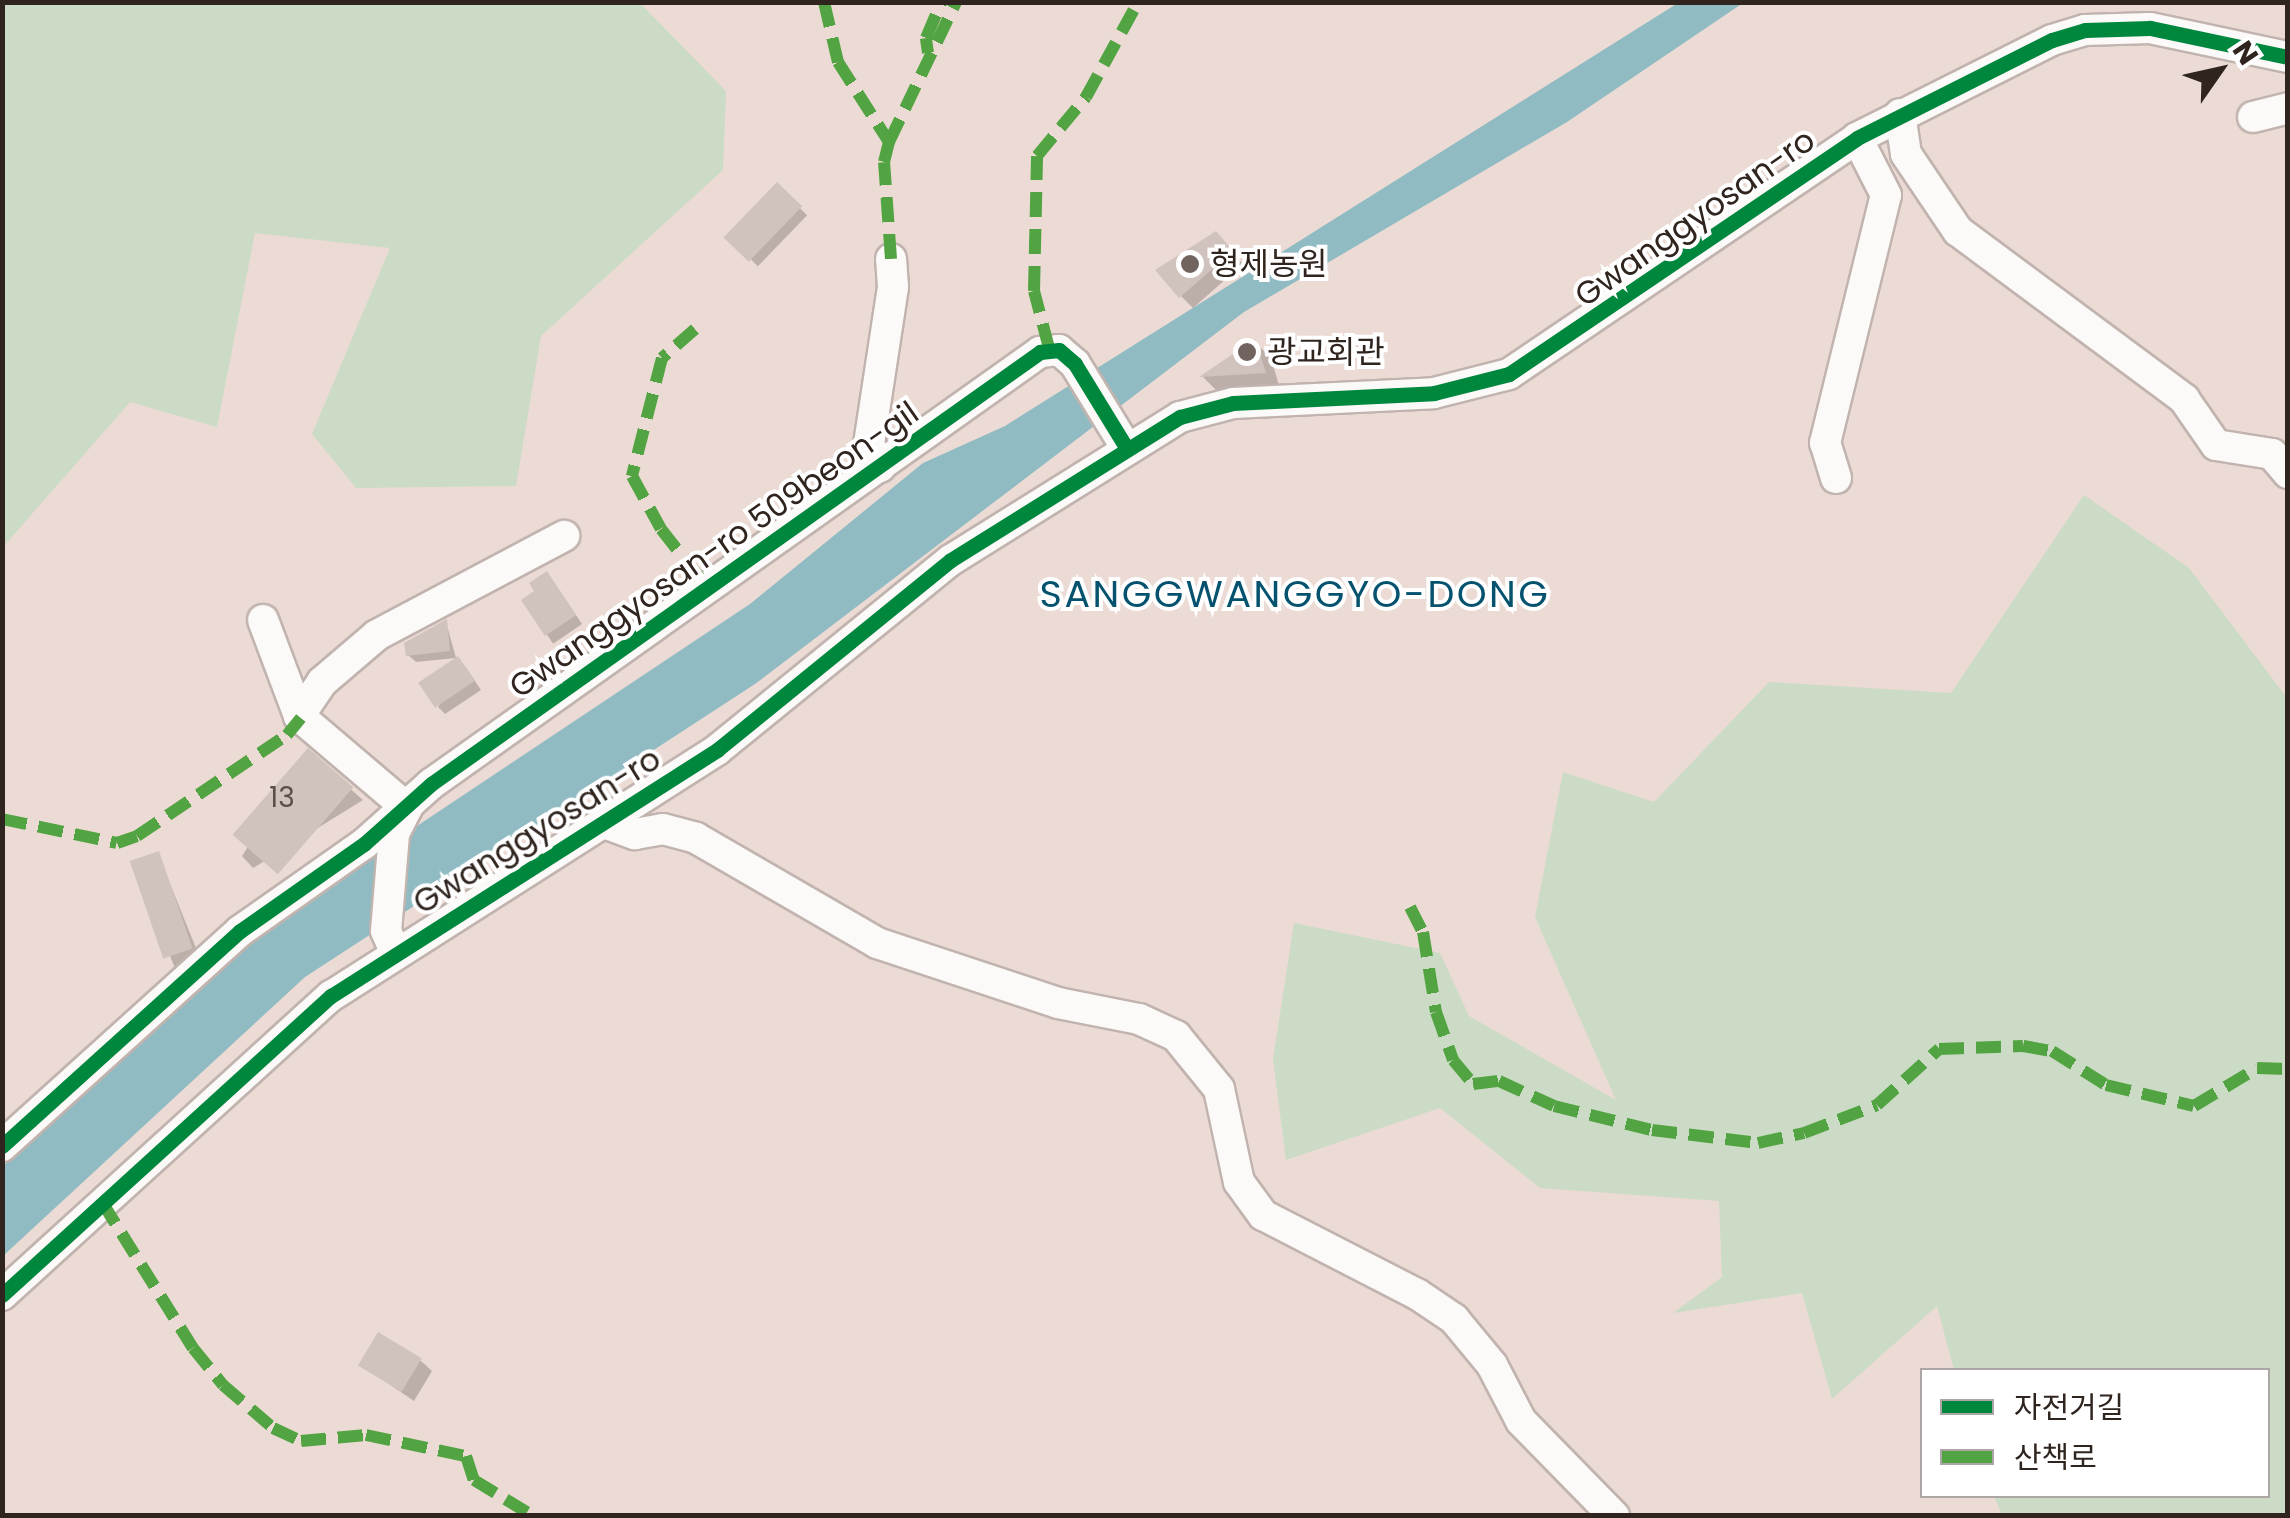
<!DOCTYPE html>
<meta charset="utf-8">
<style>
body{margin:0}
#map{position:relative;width:2290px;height:1518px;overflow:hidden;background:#ecdbd4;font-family:Poppins,"Noto Sans KR",sans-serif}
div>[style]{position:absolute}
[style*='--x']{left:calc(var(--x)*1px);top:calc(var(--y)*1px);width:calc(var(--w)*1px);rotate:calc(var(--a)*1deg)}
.green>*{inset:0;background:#cbdbc5}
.water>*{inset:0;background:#90bbc3}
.shadow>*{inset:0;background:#0003;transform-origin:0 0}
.building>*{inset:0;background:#d0c2bd;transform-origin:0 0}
.roads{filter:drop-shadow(2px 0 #c1b3ae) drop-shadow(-2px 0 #c1b3ae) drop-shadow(0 2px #c1b3ae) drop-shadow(0 -2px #c1b3ae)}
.minor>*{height:30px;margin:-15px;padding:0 15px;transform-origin:15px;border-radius:15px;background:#fcfaf9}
.quiet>*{height:12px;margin-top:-6px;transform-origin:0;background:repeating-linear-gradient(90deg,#52a341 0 25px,transparent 0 37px)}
.cycleway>*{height:15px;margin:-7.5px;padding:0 7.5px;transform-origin:7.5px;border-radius:7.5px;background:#00873e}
.dots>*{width:28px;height:28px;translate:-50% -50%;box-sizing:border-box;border:5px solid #fff;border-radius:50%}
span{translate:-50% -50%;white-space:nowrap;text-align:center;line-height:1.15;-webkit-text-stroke:8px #fff;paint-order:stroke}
.number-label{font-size:28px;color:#5b4f49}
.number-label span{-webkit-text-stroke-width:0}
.street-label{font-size:32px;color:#2f241e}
.poi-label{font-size:32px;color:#2f241e}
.left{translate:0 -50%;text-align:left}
.quarter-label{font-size:38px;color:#04526e;letter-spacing:2.5px}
.frame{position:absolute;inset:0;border:5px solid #2f241e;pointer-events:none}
.legend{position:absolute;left:1920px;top:1368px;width:350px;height:130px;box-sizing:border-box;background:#fff;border:2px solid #aca7a5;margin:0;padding:12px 18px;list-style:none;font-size:30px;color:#2f241e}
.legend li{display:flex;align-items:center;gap:20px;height:50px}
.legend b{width:50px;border:2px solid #aca7a5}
.north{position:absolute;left:2170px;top:20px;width:100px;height:100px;-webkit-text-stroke:8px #fff;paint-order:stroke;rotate:56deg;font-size:28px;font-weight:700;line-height:40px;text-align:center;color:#2f241e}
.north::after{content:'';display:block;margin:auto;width:35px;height:45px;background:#2f241e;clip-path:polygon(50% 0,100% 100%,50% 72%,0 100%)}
</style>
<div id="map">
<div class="green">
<i style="clip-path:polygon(3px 2px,640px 3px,726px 91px,723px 170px,541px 336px,516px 486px,356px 488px,312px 434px,390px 248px,255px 233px,217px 427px,130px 402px,3px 547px)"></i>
<i style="clip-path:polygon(2084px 495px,2189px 568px,2287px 698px,2287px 1515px,2002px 1515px,1994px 1496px,2268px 1496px,2268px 1370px,1954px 1370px,1937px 1306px,1832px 1399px,1802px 1293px,1673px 1313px,1722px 1277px,1719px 1201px,1540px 1188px,1440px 1108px,1286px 1160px,1273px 1059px,1294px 923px,1440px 953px,1469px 1016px,1616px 1100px,1535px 917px,1563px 772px,1654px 802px,1769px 682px,1951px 693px)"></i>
</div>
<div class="water">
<i style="clip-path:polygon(1678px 3px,1743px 3px,1567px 122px,1244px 312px,755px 684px,305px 977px,3px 1256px,3px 1166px,261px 930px,750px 604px,923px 463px,1005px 426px)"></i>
</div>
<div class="shadow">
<i style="left:777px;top:186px;width:42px;height:71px;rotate:44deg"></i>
<i style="clip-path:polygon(1227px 246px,1243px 264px,1193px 308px,1181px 296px)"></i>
<i style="clip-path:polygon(1255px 342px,1271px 358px,1280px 389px,1218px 392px,1203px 377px)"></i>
<i style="left:553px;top:581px;width:52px;height:35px;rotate:56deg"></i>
<i style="clip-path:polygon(446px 622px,456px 658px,416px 662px,408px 655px)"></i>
<i style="clip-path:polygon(465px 666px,481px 690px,445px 714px,438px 707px)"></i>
<i style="clip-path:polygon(308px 752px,363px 800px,253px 868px,242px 856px)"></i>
<i style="left:158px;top:854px;width:111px;height:27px;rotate:68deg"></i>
<i style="clip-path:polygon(420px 1360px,432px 1371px,414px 1401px,361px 1365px)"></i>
</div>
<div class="building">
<i style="left:777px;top:182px;width:35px;height:77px;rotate:44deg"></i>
<i style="clip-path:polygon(1216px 231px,1233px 251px,1179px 298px,1155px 270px)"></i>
<i style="clip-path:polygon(1255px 339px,1266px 373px,1199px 377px)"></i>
<i style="clip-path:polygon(547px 571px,576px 615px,545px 636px,521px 600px,534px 591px,529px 583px)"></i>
<i style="clip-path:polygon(447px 619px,450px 651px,406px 656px,404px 643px)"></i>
<i style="left:458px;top:656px;width:30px;height:48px;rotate:56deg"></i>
<i style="left:308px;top:748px;width:60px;height:115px;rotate:41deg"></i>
<i style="left:159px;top:851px;width:103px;height:31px;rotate:71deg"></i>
<i style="left:378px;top:1332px;width:51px;height:39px;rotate:31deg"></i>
</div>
<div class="roads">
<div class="minor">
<i style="--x:1900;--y:114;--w:40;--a:81.5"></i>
<i style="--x:1906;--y:154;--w:93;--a:56"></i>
<i style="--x:1958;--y:231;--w:282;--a:36.6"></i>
<i style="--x:2184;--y:399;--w:56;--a:55.2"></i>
<i style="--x:2216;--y:445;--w:57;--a:9.1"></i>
<i style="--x:2272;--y:454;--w:25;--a:50"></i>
<i style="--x:2253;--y:117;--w:36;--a:-14"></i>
<i style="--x:880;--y:467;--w:25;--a:-116"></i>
<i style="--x:869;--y:444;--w:159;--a:-81.3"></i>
<i style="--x:893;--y:287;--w:28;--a:-94"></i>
<i style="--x:1836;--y:478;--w:37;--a:-107"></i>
<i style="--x:1825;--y:443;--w:255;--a:-76.2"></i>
<i style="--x:1886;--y:195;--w:64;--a:-117"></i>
<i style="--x:263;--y:620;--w:103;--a:69.4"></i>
<i style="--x:299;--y:716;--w:142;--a:40.4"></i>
<i style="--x:407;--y:808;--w:29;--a:117"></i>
<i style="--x:394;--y:834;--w:97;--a:94.7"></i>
<i style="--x:386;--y:931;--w:24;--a:66"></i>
<i style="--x:299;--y:716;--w:41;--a:-55.9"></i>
<i style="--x:322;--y:682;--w:72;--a:-40.5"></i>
<i style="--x:377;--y:635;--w:212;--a:-27.9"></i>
<i style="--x:604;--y:823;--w:33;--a:20"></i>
<i style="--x:635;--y:834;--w:28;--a:-10"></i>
<i style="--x:663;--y:829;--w:34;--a:15"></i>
<i style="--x:696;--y:838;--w:209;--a:30.1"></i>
<i style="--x:877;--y:943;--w:191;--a:18.3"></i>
<i style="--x:1058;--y:1003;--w:83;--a:11.2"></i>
<i style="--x:1139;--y:1019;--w:41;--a:24.7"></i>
<i style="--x:1176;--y:1036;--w:68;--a:50.9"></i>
<i style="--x:1219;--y:1089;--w:95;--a:77.9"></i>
<i style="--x:1239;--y:1182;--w:41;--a:54"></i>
<i style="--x:1263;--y:1215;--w:173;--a:27.2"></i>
<i style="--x:1417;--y:1294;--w:45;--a:34"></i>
<i style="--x:1454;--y:1319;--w:60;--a:50.4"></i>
<i style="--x:1492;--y:1365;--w:63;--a:62.6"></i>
<i style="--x:1521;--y:1421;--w:133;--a:45.6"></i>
<i style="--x:2;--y:1146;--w:321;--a:-42.1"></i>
<i style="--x:240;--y:931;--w:151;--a:-35.1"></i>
<i style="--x:364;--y:844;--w:90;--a:-41.8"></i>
<i style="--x:431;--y:784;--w:747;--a:-35.35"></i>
<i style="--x:1040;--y:352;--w:19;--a:-6"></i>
<i style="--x:1059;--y:350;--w:21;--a:41"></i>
<i style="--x:1075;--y:364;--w:100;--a:58.5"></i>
<i style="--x:2;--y:1295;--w:445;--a:-42.3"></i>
<i style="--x:331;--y:996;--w:458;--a:-32.5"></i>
<i style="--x:717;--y:750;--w:301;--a:-39.1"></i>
<i style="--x:951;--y:560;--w:270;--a:-32"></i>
<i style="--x:1180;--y:417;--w:55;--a:-14.8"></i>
<i style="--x:1233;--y:403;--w:201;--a:-2.8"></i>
<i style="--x:1434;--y:393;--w:77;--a:-14.2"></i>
<i style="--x:1509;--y:374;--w:420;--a:-34.1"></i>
<i style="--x:1857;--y:138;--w:218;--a:-26.7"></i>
<i style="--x:2052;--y:40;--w:34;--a:-17"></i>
<i style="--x:2085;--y:30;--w:65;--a:-1.8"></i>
<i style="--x:2150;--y:28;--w:141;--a:11.9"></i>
</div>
</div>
<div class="quiet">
<i style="--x:824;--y:2;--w:62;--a:76.9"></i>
<i style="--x:838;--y:62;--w:95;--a:57.5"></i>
<i style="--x:928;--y:53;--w:15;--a:-98"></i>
<i style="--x:926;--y:38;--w:39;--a:-67"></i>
<i style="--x:891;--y:259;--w:97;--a:-94.1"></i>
<i style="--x:884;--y:162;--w:21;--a:-76"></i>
<i style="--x:889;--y:142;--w:155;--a:-64.4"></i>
<i style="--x:695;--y:329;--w:44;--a:138.7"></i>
<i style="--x:662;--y:358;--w:122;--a:104.3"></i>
<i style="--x:632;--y:476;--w:60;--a:61.3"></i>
<i style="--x:661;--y:529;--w:76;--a:51.9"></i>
<i style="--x:1049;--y:348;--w:59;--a:-104.7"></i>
<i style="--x:1034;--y:291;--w:135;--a:-88.7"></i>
<i style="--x:1037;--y:156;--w:77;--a:-50.3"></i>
<i style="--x:1086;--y:97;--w:108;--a:-61.3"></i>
<i style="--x:2;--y:819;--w:117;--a:11.8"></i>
<i style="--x:117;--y:843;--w:21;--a:-19"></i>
<i style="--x:137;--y:836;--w:181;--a:-34"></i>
<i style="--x:287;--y:735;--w:22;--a:-51"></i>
<i style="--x:1410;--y:907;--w:28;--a:63"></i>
<i style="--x:1423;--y:932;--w:81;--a:80.8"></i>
<i style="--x:1436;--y:1012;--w:51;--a:70.5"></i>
<i style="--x:1453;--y:1060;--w:31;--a:50"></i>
<i style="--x:1473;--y:1084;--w:26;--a:-7"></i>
<i style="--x:1499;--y:1081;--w:60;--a:24.4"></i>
<i style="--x:1554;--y:1106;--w:101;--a:13.8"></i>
<i style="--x:1652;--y:1130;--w:107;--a:7"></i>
<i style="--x:1758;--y:1143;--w:47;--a:-12.3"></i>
<i style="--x:1804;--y:1133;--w:78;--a:-21"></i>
<i style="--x:1877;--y:1105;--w:84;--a:-42.1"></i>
<i style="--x:1939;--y:1049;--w:84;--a:-2"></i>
<i style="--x:2023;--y:1046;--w:29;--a:10"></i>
<i style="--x:2052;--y:1051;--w:64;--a:32.2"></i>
<i style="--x:2106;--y:1085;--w:90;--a:13.4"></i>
<i style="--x:2194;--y:1106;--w:74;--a:-31.1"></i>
<i style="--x:2257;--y:1068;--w:31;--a:2"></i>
<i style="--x:102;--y:1202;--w:172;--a:58.1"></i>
<i style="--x:193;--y:1348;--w:48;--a:51"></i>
<i style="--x:223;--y:1385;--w:66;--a:40.7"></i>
<i style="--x:273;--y:1428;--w:31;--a:25"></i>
<i style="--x:301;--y:1441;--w:65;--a:-5.3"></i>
<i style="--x:366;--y:1435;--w:102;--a:11.9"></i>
<i style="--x:466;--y:1456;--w:25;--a:72"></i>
<i style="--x:474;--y:1480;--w:69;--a:31.4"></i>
</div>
<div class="cycleway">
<i style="--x:2;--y:1146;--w:321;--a:-42.1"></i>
<i style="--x:240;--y:931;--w:151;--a:-35.1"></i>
<i style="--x:364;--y:844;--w:90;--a:-41.8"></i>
<i style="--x:431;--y:784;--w:747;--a:-35.35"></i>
<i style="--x:1040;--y:352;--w:19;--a:-6"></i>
<i style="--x:1059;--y:350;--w:21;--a:41"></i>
<i style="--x:1075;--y:364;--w:100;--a:58.5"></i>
<i style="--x:2;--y:1295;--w:445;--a:-42.3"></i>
<i style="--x:331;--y:996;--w:458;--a:-32.5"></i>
<i style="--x:717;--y:750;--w:301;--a:-39.1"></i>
<i style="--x:951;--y:560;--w:270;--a:-32"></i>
<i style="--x:1180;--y:417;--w:55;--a:-14.8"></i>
<i style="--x:1233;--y:403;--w:201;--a:-2.8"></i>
<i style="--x:1434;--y:393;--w:77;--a:-14.2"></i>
<i style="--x:1509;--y:374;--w:420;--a:-34.1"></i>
<i style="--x:1857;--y:138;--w:218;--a:-26.7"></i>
<i style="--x:2052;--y:40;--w:34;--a:-17"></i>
<i style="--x:2085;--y:30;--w:65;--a:-1.8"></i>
<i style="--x:2150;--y:28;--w:141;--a:11.9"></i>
</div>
<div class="dots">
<i style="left:1190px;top:264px;background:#71645e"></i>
<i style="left:1247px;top:352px;background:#71645e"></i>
</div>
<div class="number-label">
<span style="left:282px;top:798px">13</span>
</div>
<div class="street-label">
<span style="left:1695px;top:218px;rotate:-35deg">Gwanggyosan-ro</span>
<span style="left:714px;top:550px;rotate:-35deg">Gwanggyosan-ro 509beon-gil</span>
<span style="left:537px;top:831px;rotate:-32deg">Gwanggyosan-ro</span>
</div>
<div class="poi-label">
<span class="left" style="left:1210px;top:264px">형제농원</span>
<span class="left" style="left:1267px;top:352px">광교회관</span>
</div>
<div class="quarter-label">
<span style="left:1295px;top:594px">SANGGWANGGYO-DONG</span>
</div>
<div class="frame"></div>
<ul class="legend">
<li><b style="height:12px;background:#00873e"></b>자전거길</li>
<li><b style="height:12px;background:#52a341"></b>산책로</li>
</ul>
<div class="north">N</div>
</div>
